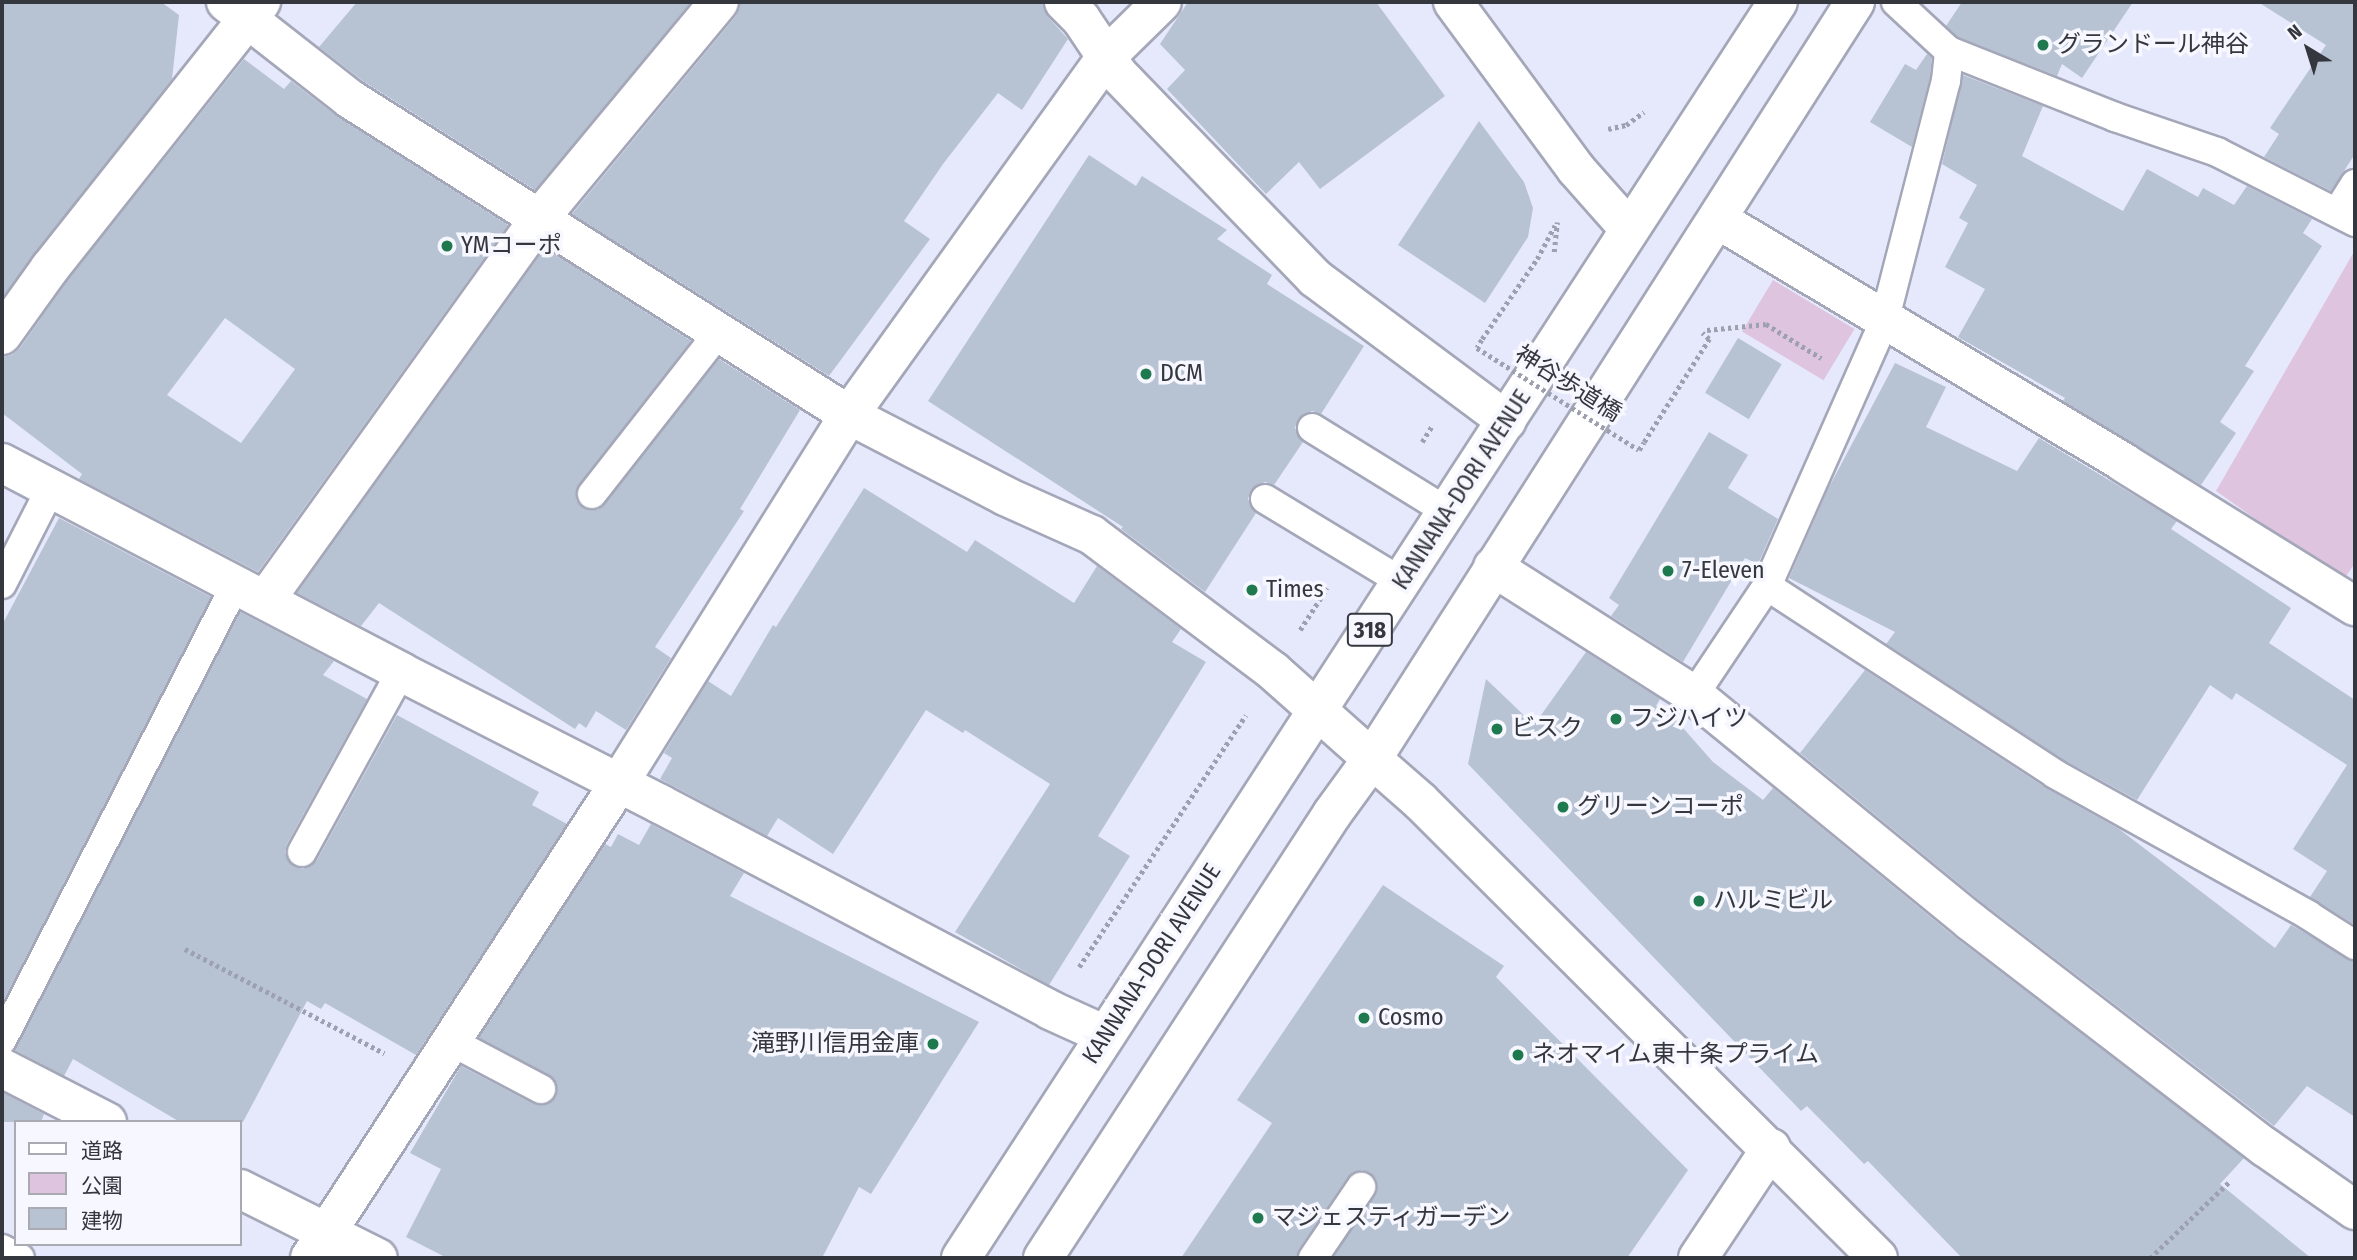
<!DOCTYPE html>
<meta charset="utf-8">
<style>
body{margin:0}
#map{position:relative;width:2357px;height:1260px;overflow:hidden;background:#e6e9fc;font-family:"Fira Sans Condensed","Noto Sans JP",sans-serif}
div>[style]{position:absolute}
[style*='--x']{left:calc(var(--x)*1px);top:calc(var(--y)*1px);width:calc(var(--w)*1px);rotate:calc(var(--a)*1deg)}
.green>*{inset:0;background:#dec4de;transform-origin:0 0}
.building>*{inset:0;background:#b7c3d3;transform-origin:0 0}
.path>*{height:4.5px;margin-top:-2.25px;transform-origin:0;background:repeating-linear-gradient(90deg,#9da0ae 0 3.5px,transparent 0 7px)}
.roads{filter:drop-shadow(2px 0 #a4a7b8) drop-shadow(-2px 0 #a4a7b8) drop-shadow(0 2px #a4a7b8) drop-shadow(0 -2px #a4a7b8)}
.lane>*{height:28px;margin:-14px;padding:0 14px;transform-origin:14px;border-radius:14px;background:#fff}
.street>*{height:38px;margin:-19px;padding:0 19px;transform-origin:19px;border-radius:19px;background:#fff}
.secondary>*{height:38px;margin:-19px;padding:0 19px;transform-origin:19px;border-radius:19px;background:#fff}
.primary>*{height:38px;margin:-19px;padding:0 19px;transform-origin:19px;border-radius:19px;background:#fff}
.path-bridge>*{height:4.5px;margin-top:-2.25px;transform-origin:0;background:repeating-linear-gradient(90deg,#9da0ae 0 3.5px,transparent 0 7px)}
.dots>*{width:19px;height:19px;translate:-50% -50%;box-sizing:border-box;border:4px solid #f6f7ff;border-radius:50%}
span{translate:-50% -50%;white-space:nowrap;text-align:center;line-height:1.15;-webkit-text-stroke:7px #f6f7ff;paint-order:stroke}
.shield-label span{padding:2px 5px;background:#f6f7ff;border:2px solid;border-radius:5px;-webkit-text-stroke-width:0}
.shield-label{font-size:23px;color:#35373e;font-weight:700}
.poi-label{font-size:24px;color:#35373e}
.left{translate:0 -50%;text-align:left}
.right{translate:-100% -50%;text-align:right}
.street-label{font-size:24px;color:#35373e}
.frame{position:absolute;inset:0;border:4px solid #35373e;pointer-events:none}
.legend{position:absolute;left:14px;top:1120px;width:228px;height:126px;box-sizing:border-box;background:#f6f7ff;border:2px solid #a9aab2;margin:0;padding:9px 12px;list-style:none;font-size:21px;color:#35373e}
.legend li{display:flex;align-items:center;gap:14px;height:35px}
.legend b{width:35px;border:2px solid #a9aab2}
.north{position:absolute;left:2273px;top:14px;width:70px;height:70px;-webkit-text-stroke:5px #f6f7ff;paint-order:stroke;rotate:322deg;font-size:19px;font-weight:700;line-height:28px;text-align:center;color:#35373e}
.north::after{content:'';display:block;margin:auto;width:24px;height:32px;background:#35373e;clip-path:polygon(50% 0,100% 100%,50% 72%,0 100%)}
</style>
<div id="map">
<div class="green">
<i style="clip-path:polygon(2355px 250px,2355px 563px,2343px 581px,2216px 491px)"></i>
<i style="left:1773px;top:280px;width:95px;height:60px;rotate:31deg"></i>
</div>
<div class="building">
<i style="clip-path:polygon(2px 2px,161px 2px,179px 15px,172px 79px,2px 298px)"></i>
<i style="clip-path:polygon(357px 2px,691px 2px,535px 190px,363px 81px,319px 47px)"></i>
<i style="clip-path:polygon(740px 2px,1043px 2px,1048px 17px,1068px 39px,1022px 110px,998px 93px,943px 164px,904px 221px,930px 239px,829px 376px,572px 214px,736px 16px)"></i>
<i style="clip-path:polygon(1188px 2px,1376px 2px,1445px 96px,1320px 189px,1299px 162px,1266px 194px,1167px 89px,1185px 70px,1160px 44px)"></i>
<i style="clip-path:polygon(1962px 2px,2133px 2px,2082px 78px,2062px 64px,2057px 76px,1958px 37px,1946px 26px)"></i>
<i style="clip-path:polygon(2258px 2px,2355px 2px,2355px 154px,2331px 191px,2264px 157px,2279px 134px,2270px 128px,2326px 45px)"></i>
<i style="clip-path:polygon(1927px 54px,1932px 58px,1930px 78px,1912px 147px,1870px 122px,1905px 64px,1916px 70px)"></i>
<i style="clip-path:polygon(evenodd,244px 59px,284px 89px,291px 81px,338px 117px,508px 225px,258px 572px,79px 479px,82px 474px,2px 413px,2px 357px,12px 355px,20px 348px,67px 281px,244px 59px,225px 318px,295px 369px,241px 443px,167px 395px,225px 318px)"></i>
<i style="clip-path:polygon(1963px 75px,2043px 106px,2022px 156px,2123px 211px,2147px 169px,2198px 197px,2203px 188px,2234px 205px,2247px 186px,2312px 219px,2303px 233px,2322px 246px,2245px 366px,2254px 371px,2220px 422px,2236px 433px,2201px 485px,2063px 401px,2065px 398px,1958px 337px,1985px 289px,1945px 267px,1968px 223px,1959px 218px,1977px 185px,1942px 164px)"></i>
<i style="clip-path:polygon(1479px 121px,1524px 182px,1533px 208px,1528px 237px,1485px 303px,1398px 245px)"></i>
<i style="clip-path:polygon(1089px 155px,1136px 186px,1142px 176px,1227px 230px,1217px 239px,1272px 275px,1267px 284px,1364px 346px,1321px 414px,1312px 411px,1298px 419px,1295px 428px,1303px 442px,1274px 485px,1265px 482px,1251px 490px,1248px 499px,1256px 513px,1205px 592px,1121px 529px,1123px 527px,928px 401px)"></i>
<i style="clip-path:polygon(545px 248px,691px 341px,579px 484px,576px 500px,582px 507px,598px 510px,605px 504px,719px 359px,800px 410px,740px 509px,744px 511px,655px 647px,671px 658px,626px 730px,596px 711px,586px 728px,579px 723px,575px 729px,379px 603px,361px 626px,297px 593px)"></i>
<i style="left:1738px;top:338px;width:51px;height:64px;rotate:31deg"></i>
<i style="clip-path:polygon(1895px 363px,1946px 387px,1926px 427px,2017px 471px,2039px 438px,2177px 521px,2171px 529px,2291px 608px,2269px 643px,2355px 700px,2355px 925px,2310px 897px,2327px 871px,2293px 849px,2347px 765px,2236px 693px,2232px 700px,2210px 685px,2137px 800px,2064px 760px,1886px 644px,1895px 632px,1789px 578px,1828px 489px)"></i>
<i style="clip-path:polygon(1709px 432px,1748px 455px,1728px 488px,1778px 519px,1758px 564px,1745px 558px,1683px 662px,1611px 616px,1619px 605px,1609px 598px)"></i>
<i style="clip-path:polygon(864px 488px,967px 552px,975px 540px,1074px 603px,1097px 566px,1181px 629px,1172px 642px,1206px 662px,1098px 836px,1130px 856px,1049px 985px,955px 932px,1050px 784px,965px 730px,963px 733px,926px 710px,833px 854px,778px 818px,767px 836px,660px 779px,672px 758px,664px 753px,708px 681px,731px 696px,773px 625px,776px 627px)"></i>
<i style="clip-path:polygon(59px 518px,211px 597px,2px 1004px,2px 625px)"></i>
<i style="clip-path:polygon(240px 612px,334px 661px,323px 675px,367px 699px,287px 844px,285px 853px,293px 866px,303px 869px,317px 860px,397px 715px,539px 792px,532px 805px,567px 824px,416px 1055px,325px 1003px,321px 1009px,307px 1001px,243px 1122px,180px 1122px,73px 1059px,64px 1076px,15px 1050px)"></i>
<i style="clip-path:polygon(1586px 652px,1660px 699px,1656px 706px,1676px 720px,1713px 762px,1763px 800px,1773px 788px,1956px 938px,2244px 1158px,2220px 1184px,2311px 1258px,1962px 1258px,1868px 1161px,1864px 1164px,1807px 1106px,1801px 1111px,1468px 764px,1486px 679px,1534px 725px)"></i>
<i style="clip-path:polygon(1865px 670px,2046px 788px,2119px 829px,2275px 948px,2291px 925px,2355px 961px,2355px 1117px,2307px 1086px,2274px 1126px,1984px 904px,1800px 753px)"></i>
<i style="clip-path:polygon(651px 824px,744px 873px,730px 896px,979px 1022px,871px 1194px,859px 1187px,822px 1258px,447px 1258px,406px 1237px,441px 1169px,410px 1153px,461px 1066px,534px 1104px,549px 1103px,555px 1097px,557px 1088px,549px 1075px,479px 1038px,605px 844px,611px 847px,618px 834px,639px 845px)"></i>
<i style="clip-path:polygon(1383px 885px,1504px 966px,1496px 977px,1688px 1170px,1627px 1258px,1333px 1258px,1377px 1189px,1376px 1179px,1362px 1170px,1347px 1178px,1299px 1249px,1297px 1258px,1181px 1258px,1272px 1123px,1237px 1100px)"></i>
<i style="clip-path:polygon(2px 1092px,44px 1114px,41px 1122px,2px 1122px)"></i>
</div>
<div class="path">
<i style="--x:1608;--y:129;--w:18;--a:-13"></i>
<i style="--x:1626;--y:125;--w:22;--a:-36"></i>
<i style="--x:1554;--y:252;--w:30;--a:-84"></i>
<i style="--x:1707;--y:330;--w:59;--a:-5.8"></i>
<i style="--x:1766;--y:324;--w:65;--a:31.7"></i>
<i style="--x:1482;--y:339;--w:97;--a:-55.5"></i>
<i style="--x:1537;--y:259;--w:38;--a:-62"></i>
<i style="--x:1422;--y:442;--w:19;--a:-58"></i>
<i style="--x:1644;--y:442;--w:122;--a:-57.7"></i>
<i style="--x:1709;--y:339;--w:9;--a:-139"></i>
<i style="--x:1300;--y:630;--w:50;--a:-57.3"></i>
<i style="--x:185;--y:949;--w:225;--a:27.6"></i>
<i style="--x:1079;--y:967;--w:302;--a:-56.5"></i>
<i style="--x:2150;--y:1258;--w:111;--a:-43.9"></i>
</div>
<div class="roads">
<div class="lane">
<i style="--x:1896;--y:2;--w:72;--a:42.8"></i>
<i style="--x:1949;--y:51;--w:179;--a:21.7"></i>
<i style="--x:2115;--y:117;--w:108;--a:18.9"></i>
<i style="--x:2217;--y:152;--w:155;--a:26.9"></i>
<i style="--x:2338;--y:211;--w:32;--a:-58"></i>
<i style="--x:1312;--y:428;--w:160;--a:31.7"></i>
<i style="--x:592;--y:494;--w:206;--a:-51.9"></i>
<i style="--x:1265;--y:499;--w:160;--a:31.2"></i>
<i style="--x:2;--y:584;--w:108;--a:-63"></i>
<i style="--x:1767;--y:586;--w:344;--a:33.1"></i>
<i style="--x:2055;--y:774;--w:290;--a:29.1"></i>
<i style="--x:2308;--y:915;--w:56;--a:32.6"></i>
<i style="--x:1694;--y:695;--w:131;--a:-56.2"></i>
<i style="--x:1767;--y:586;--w:289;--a:-66.1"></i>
<i style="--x:1884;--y:322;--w:249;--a:-75.6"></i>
<i style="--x:1946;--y:81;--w:30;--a:-84"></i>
<i style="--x:302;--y:852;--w:205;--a:-61.2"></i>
<i style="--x:2;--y:1040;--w:513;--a:-62.84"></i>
<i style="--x:450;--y:1041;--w:103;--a:27.8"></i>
<i style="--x:2;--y:1249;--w:20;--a:27"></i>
<i style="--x:1313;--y:1258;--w:86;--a:-55.9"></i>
</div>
<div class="street">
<i style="--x:226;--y:2;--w:157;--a:38"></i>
<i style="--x:350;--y:99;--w:591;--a:32.34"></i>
<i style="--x:849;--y:415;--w:176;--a:27.4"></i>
<i style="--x:1005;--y:496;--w:95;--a:24.1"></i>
<i style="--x:1092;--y:535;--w:226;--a:36.9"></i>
<i style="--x:1273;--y:671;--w:132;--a:41.6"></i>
<i style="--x:1064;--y:2;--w:24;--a:45"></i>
<i style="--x:1081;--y:19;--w:66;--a:56.1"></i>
<i style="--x:1118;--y:74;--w:284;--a:46"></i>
<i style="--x:1315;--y:278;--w:239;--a:36.7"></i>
<i style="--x:1717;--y:219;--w:475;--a:30.9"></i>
<i style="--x:2124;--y:463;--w:272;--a:31.8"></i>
<i style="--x:2;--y:335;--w:82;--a:-54.4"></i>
<i style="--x:50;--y:268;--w:340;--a:-51.6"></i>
<i style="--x:2;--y:463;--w:450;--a:27.6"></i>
<i style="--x:401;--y:672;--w:291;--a:27"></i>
<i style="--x:660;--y:804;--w:441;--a:27.8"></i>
<i style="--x:1050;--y:1010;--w:60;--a:24.4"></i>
<i style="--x:1493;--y:567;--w:238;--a:32.5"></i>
<i style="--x:1694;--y:695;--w:357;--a:39.3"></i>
<i style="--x:1970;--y:921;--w:372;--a:37.5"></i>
<i style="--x:2265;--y:1147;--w:110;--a:35"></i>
<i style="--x:266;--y:599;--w:467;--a:-54.3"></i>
<i style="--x:538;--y:220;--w:283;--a:-50.3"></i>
<i style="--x:2;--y:1068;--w:118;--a:27.2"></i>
<i style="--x:240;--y:1189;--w:154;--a:26.6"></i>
<i style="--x:310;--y:1258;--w:567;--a:-56.95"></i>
<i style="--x:619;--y:783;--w:434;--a:-58"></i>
<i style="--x:849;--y:415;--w:441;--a:-54.3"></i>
<i style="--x:1106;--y:57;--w:78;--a:-44.5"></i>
<i style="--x:1698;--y:1258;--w:132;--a:-56.4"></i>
</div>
<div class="secondary">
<i style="--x:1453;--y:2;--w:207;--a:53.6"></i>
<i style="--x:1576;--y:169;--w:80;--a:48.5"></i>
<i style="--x:1372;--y:759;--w:64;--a:41.2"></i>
<i style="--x:1420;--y:801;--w:647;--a:44.94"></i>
</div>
<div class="primary">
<i style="--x:961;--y:1258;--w:1498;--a:-56.96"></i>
<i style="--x:1043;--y:1258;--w:530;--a:-56.94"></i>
<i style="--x:1332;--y:814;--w:68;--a:-54"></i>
<i style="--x:1372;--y:759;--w:898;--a:-57.46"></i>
</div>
</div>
<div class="path-bridge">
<i style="--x:1482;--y:340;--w:9;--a:122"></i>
<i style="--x:1477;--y:348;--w:191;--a:32.2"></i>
<i style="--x:1639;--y:450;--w:9;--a:-58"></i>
</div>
<div class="dots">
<i style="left:2043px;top:45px;background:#1f794e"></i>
<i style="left:447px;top:246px;background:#1f794e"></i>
<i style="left:1146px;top:374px;background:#1f794e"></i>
<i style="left:1668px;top:571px;background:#1f794e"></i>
<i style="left:1252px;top:590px;background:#1f794e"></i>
<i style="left:1616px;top:719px;background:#1f794e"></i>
<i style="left:1497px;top:729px;background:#1f794e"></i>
<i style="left:1563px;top:807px;background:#1f794e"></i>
<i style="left:1699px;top:901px;background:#1f794e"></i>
<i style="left:1364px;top:1018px;background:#1f794e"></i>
<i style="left:933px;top:1044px;background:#1f794e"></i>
<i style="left:1518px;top:1055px;background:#1f794e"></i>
<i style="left:1258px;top:1218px;background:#1f794e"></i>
</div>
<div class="shield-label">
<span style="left:1370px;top:630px">318</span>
</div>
<div class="poi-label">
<span class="left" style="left:2057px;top:45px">グランドール神谷</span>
<span class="left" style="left:461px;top:246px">YMコーポ</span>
<span class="left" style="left:1160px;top:374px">DCM</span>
<span class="left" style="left:1682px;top:571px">7-Eleven</span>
<span class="left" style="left:1266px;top:590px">Times</span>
<span class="left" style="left:1630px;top:719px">フジハイツ</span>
<span class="left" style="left:1511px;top:729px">ビスク</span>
<span class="left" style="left:1577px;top:807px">グリーンコーポ</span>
<span class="left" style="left:1713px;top:901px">ハルミビル</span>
<span class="left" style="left:1378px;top:1018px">Cosmo</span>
<span class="right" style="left:919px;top:1044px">滝野川信用金庫</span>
<span class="left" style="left:1532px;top:1055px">ネオマイム東十条プライム</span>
<span class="left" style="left:1272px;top:1218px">マジェスティガーデン</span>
</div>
<div class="street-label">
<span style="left:1568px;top:384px;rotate:32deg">神谷歩道橋</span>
<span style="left:1462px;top:490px;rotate:-57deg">KANNANA-DORI AVENUE</span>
<span style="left:1152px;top:964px;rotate:-57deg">KANNANA-DORI AVENUE</span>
</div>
<div class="frame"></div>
<ul class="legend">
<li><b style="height:9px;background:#fff"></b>道路</li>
<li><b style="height:19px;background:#dec4de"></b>公園</li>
<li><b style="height:19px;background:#b7c3d3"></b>建物</li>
</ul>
<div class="north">N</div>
</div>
